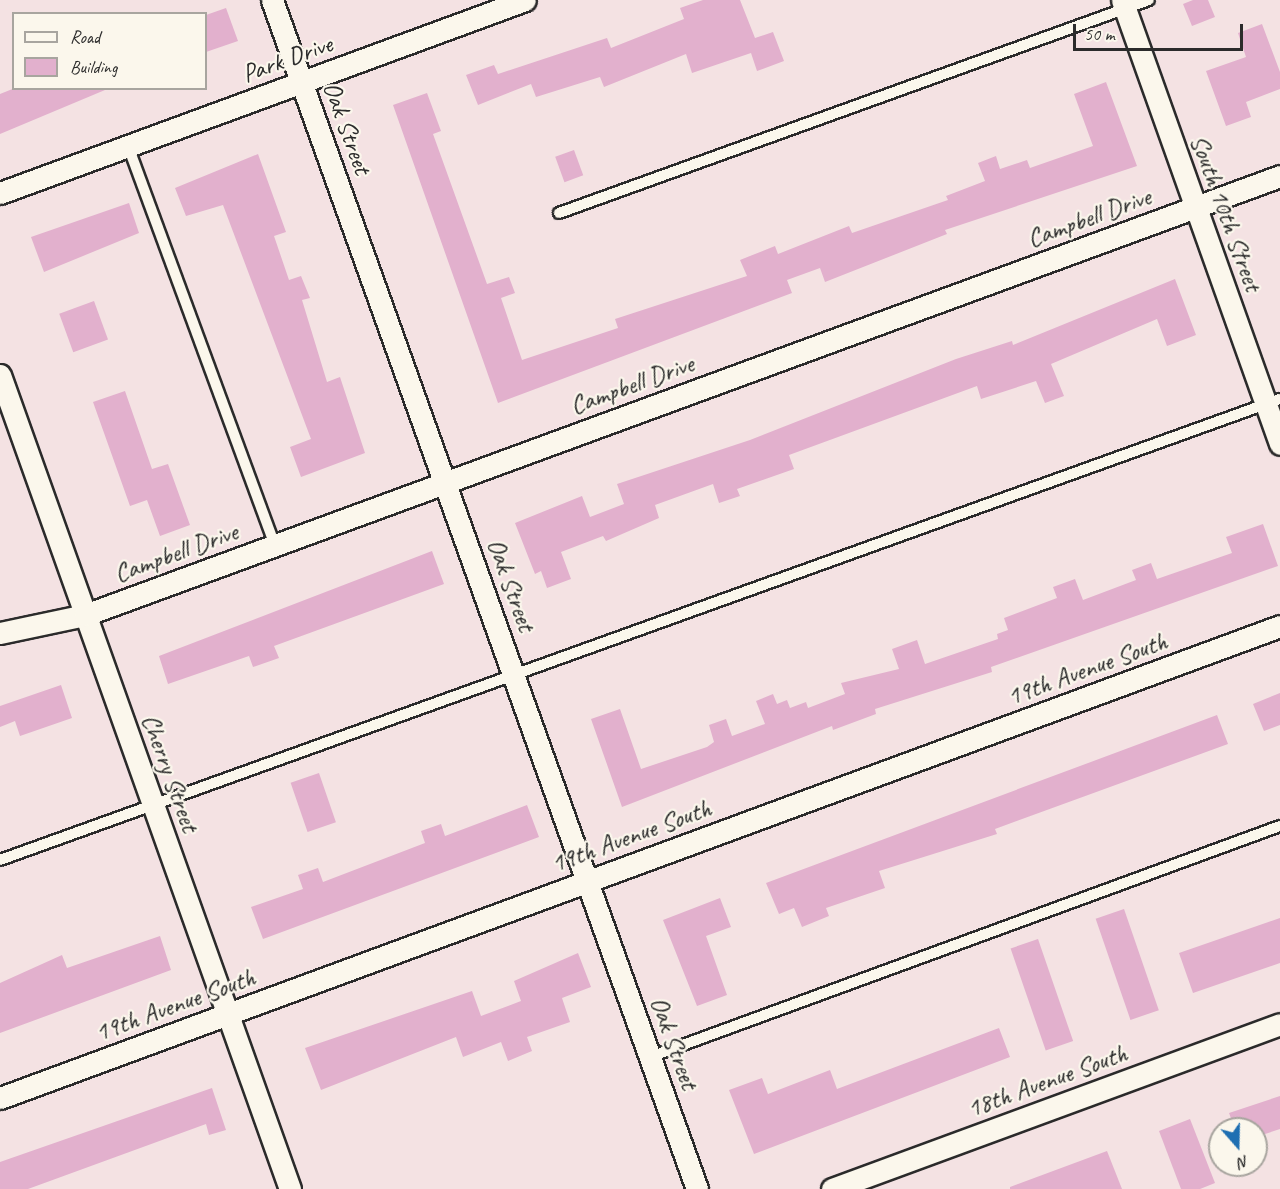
<!DOCTYPE html>
<style>
body{margin:0}
#map{position:relative;width:1280px;height:1189px;overflow:hidden;background:#f4e2e3;font-family:Caveat,sans-serif}
div>[style]{position:absolute}
[style*='--x']{left:calc(var(--x)*1px);top:calc(var(--y)*1px);width:calc(var(--w)*1px);rotate:calc(var(--a)*1deg)}
.building>*{inset:0;background:#e2b0cd;transform-origin:0 0}
.roads{filter:drop-shadow(2px 0 #2b2b2b) drop-shadow(-2px 0 #2b2b2b) drop-shadow(0 2px #2b2b2b) drop-shadow(0 -2px #2b2b2b)}
.lane>*{height:10px;margin:-5px;padding:0 5px;transform-origin:5px;border-radius:5px;background:#fbf7ec}
.street>*{height:21px;margin:-10.5px;padding:0 10.5px;transform-origin:10.5px;border-radius:10.5px;background:#fbf7ec}
span{translate:-50% -50%;white-space:nowrap;text-align:center;line-height:1.15;-webkit-text-stroke:4.5px #fbf7ec;paint-order:stroke}
.street-label{font-size:26px;color:#2b2b2b}
.legend{position:absolute;left:12px;top:12px;width:195px;height:78px;box-sizing:border-box;background:#fbf7ec;border:2px solid #a8a59f;margin:0;padding:8px 10px;list-style:none;font-size:18px;color:#2b2b2b}
.legend li{display:flex;align-items:center;gap:12px;height:30px}
.legend b{width:30px;border:2px solid #a8a59f}
.north{position:absolute;left:1208px;top:1117px;width:60px;height:60px;box-sizing:border-box;background:#fbf7ec;border:2px solid #a8a59f;border-radius:50%;rotate:160deg;font-size:16px;font-weight:700;line-height:24px;text-align:center;color:#2b2b2b}
.north::after{content:'';display:block;margin:auto;width:21px;height:27px;background:#1f6fb2;clip-path:polygon(50% 0,100% 100%,50% 72%,0 100%)}
.scale{position:absolute;left:1073px;top:24px;width:170px;height:27px;box-sizing:border-box;border:3px solid #2b2b2b;border-top:0;padding-left:8px;font-size:18px;line-height:21px;white-space:nowrap;color:#2b2b2b;-webkit-text-stroke:4px #fbf7ec;paint-order:stroke}
</style>
<div id="map">
<div class="building">
<i style="clip-path:polygon(703px 0,740px 0,755px 38px,773px 32px,784px 61px,757px 71px,751px 53px,692px 73px,686px 54px,604px 87px,600px 77px,536px 97px,531px 84px,478px 105px,466px 75px,494px 65px,498px 74px,607px 38px,611px 48px,684px 19px,680px 8px)"></i>
<i style="clip-path:polygon(1193px 0,1208px 0,1215px 17px,1192px 26px,1183px 4px)"></i>
<i style="clip-path:polygon(226px 8px,238px 41px,206px 52px,206px 15px)"></i>
<i style="clip-path:polygon(1262px 24px,1280px 72px,1280px 89px,1246px 102px,1251px 117px,1226px 126px,1206px 71px,1246px 57px,1238px 33px)"></i>
<i style="clip-path:polygon(1106px 82px,1137px 166px,945px 230px,947px 234px,825px 282px,820px 268px,787px 280px,792px 293px,498px 403px,393px 105px,427px 93px,441px 131px,433px 134px,487px 284px,509px 277px,515px 293px,501px 298px,522px 360px,618px 328px,615px 319px,747px 276px,740px 260px,775px 246px,778px 254px,849px 226px,852px 233px,948px 200px,946px 196px,985px 181px,978px 163px,996px 156px,1000px 169px,1027px 160px,1030px 168px,1093px 146px,1074px 94px)"></i>
<i style="clip-path:polygon(15px 88px,105px 88px,105px 90px,0 134px,0 94px)"></i>
<i style="left:574px;top:150px;width:27px;height:20px;rotate:70deg"></i>
<i style="clip-path:polygon(258px 154px,286px 232px,274px 236px,289px 280px,301px 276px,310px 298px,302px 300px,327px 382px,340px 377px,365px 453px,301px 477px,290px 447px,311px 439px,223px 205px,186px 216px,175px 188px)"></i>
<i style="clip-path:polygon(129px 203px,139px 233px,44px 272px,31px 237px)"></i>
<i style="clip-path:polygon(1175px 279px,1196px 335px,1167px 346px,1157px 319px,1051px 364px,1064px 396px,1045px 403px,1036px 381px,981px 399px,977px 386px,789px 455px,794px 469px,737px 489px,740px 496px,719px 503px,713px 484px,655px 505px,659px 518px,606px 541px,603px 536px,561px 552px,571px 579px,547px 588px,541px 571px,535px 574px,515px 523px,582px 496px,590px 517px,624px 504px,617px 484px,750px 440px,956px 359px,1012px 341px,1013px 345px)"></i>
<i style="left:94px;top:301px;width:41px;height:37px;rotate:70deg"></i>
<i style="clip-path:polygon(125px 391px,152px 469px,168px 464px,190px 525px,160px 536px,147px 500px,130px 506px,93px 402px)"></i>
<i style="clip-path:polygon(1263px 524px,1278px 566px,991px 667px,992px 672px,875px 709px,876px 714px,833px 730px,832px 726px,622px 807px,591px 719px,620px 709px,641px 769px,707px 747px,714px 742px,709px 725px,726px 719px,732px 736px,765px 724px,756px 701px,773px 694px,777px 704px,787px 700px,790px 708px,806px 702px,808px 708px,845px 694px,841px 683px,899px 669px,892px 649px,917px 640px,925px 664px,998px 639px,997px 634px,1008px 630px,1004px 618px,1057px 598px,1053px 587px,1075px 579px,1083px 600px,1136px 580px,1132px 570px,1151px 563px,1157px 579px,1232px 553px,1226px 537px)"></i>
<i style="clip-path:polygon(432px 551px,444px 584px,274px 646px,279px 658px,253px 667px,249px 656px,168px 684px,159px 656px)"></i>
<i style="clip-path:polygon(61px 685px,72px 718px,20px 736px,15px 721px,0 727px,0 706px)"></i>
<i style="clip-path:polygon(1280px 693px,1280px 725px,1264px 731px,1253px 704px)"></i>
<i style="clip-path:polygon(1217px 715px,1228px 744px,995px 829px,997px 834px,879px 871px,885px 888px,826px 908px,829px 916px,802px 927px,794px 908px,779px 914px,766px 883px)"></i>
<i style="left:319px;top:773px;width:52px;height:30px;rotate:71deg"></i>
<i style="clip-path:polygon(527px 805px,539px 837px,263px 939px,251px 907px,303px 889px,298px 875px,318px 868px,323px 882px,425px 843px,421px 831px,441px 824px,445px 836px)"></i>
<i style="clip-path:polygon(720px 898px,731px 927px,706px 936px,727px 995px,697px 1006px,663px 920px)"></i>
<i style="left:1124px;top:909px;width:107px;height:30px;rotate:71deg"></i>
<i style="clip-path:polygon(1280px 918px,1280px 963px,1193px 993px,1179px 953px)"></i>
<i style="clip-path:polygon(160px 936px,171px 970px,0 1033px,0 983px,62px 955px,67px 968px)"></i>
<i style="left:1038px;top:939px;width:108px;height:29px;rotate:71deg"></i>
<i style="clip-path:polygon(578px 953px,591px 987px,562px 998px,570px 1022px,527px 1037px,532px 1051px,508px 1061px,501px 1042px,463px 1057px,456px 1037px,321px 1090px,305px 1048px,472px 991px,481px 1016px,521px 1001px,514px 981px)"></i>
<i style="clip-path:polygon(999px 1028px,1010px 1057px,754px 1154px,729px 1090px,762px 1078px,768px 1094px,830px 1070px,837px 1089px)"></i>
<i style="clip-path:polygon(212px 1088px,226px 1130px,209px 1135px,206px 1124px,28px 1189px,0 1189px,0 1162px)"></i>
<i style="clip-path:polygon(1280px 1096px,1280px 1129px,1256px 1137px,1256px 1129px,1235px 1129px,1229px 1113px)"></i>
<i style="clip-path:polygon(1190px 1119px,1215px 1183px,1200px 1189px,1181px 1189px,1159px 1131px)"></i>
<i style="clip-path:polygon(1107px 1151px,1122px 1189px,1010px 1189px,1010px 1187px)"></i>
</div>
<div class="roads">
<div class="lane">
<i style="--x:128;--y:146;--w:426;--a:69.8"></i>
<i style="--x:559;--y:213;--w:627;--a:-19.85"></i>
<i style="--x:0;--y:860;--w:1360;--a:-19.81"></i>
<i style="--x:650;--y:1057;--w:671;--a:-20.14"></i>
</div>
<div class="street">
<i style="--x:272;--y:0;--w:1263;--a:70.33"></i>
<i style="--x:1122;--y:0;--w:471;--a:70.4"></i>
<i style="--x:0;--y:193;--w:559;--a:-20.18"></i>
<i style="--x:0;--y:375;--w:864;--a:70.39"></i>
<i style="--x:0;--y:633;--w:87;--a:-12"></i>
<i style="--x:85;--y:615;--w:1273;--a:-20.17"></i>
<i style="--x:0;--y:1098;--w:1364;--a:-20.24"></i>
<i style="--x:832;--y:1189;--w:477;--a:-20.2"></i>
</div>
</div>
<div class="street-label">
<span style="left:287px;top:59px;rotate:-20deg">Park Drive</span>
<span style="left:347px;top:128px;rotate:70deg">Oak Street</span>
<span style="left:1226px;top:213px;rotate:70deg">South 10th Street</span>
<span style="left:1089px;top:218px;rotate:-20deg">Campbell Drive</span>
<span style="left:632px;top:385px;rotate:-20deg">Campbell Drive</span>
<span style="left:176px;top:553px;rotate:-20deg">Campbell Drive</span>
<span style="left:511px;top:585px;rotate:70deg">Oak Street</span>
<span style="left:1087px;top:669px;rotate:-20deg">19th Avenue South</span>
<span style="left:170px;top:773px;rotate:70deg">Cherry Street</span>
<span style="left:631px;top:836px;rotate:-20deg">19th Avenue South</span>
<span style="left:175px;top:1005px;rotate:-20deg">19th Avenue South</span>
<span style="left:674px;top:1043px;rotate:70deg">Oak Street</span>
<span style="left:1047px;top:1081px;rotate:-20deg">18th Avenue South</span>
</div>
<ul class="legend">
<li><b style="height:8px;background:#fbf7ec"></b>Road</li>
<li><b style="height:16px;background:#e2b0cd"></b>Building</li>
</ul>
<div class="north">N</div>
<div class="scale">50 m</div>
</div>
